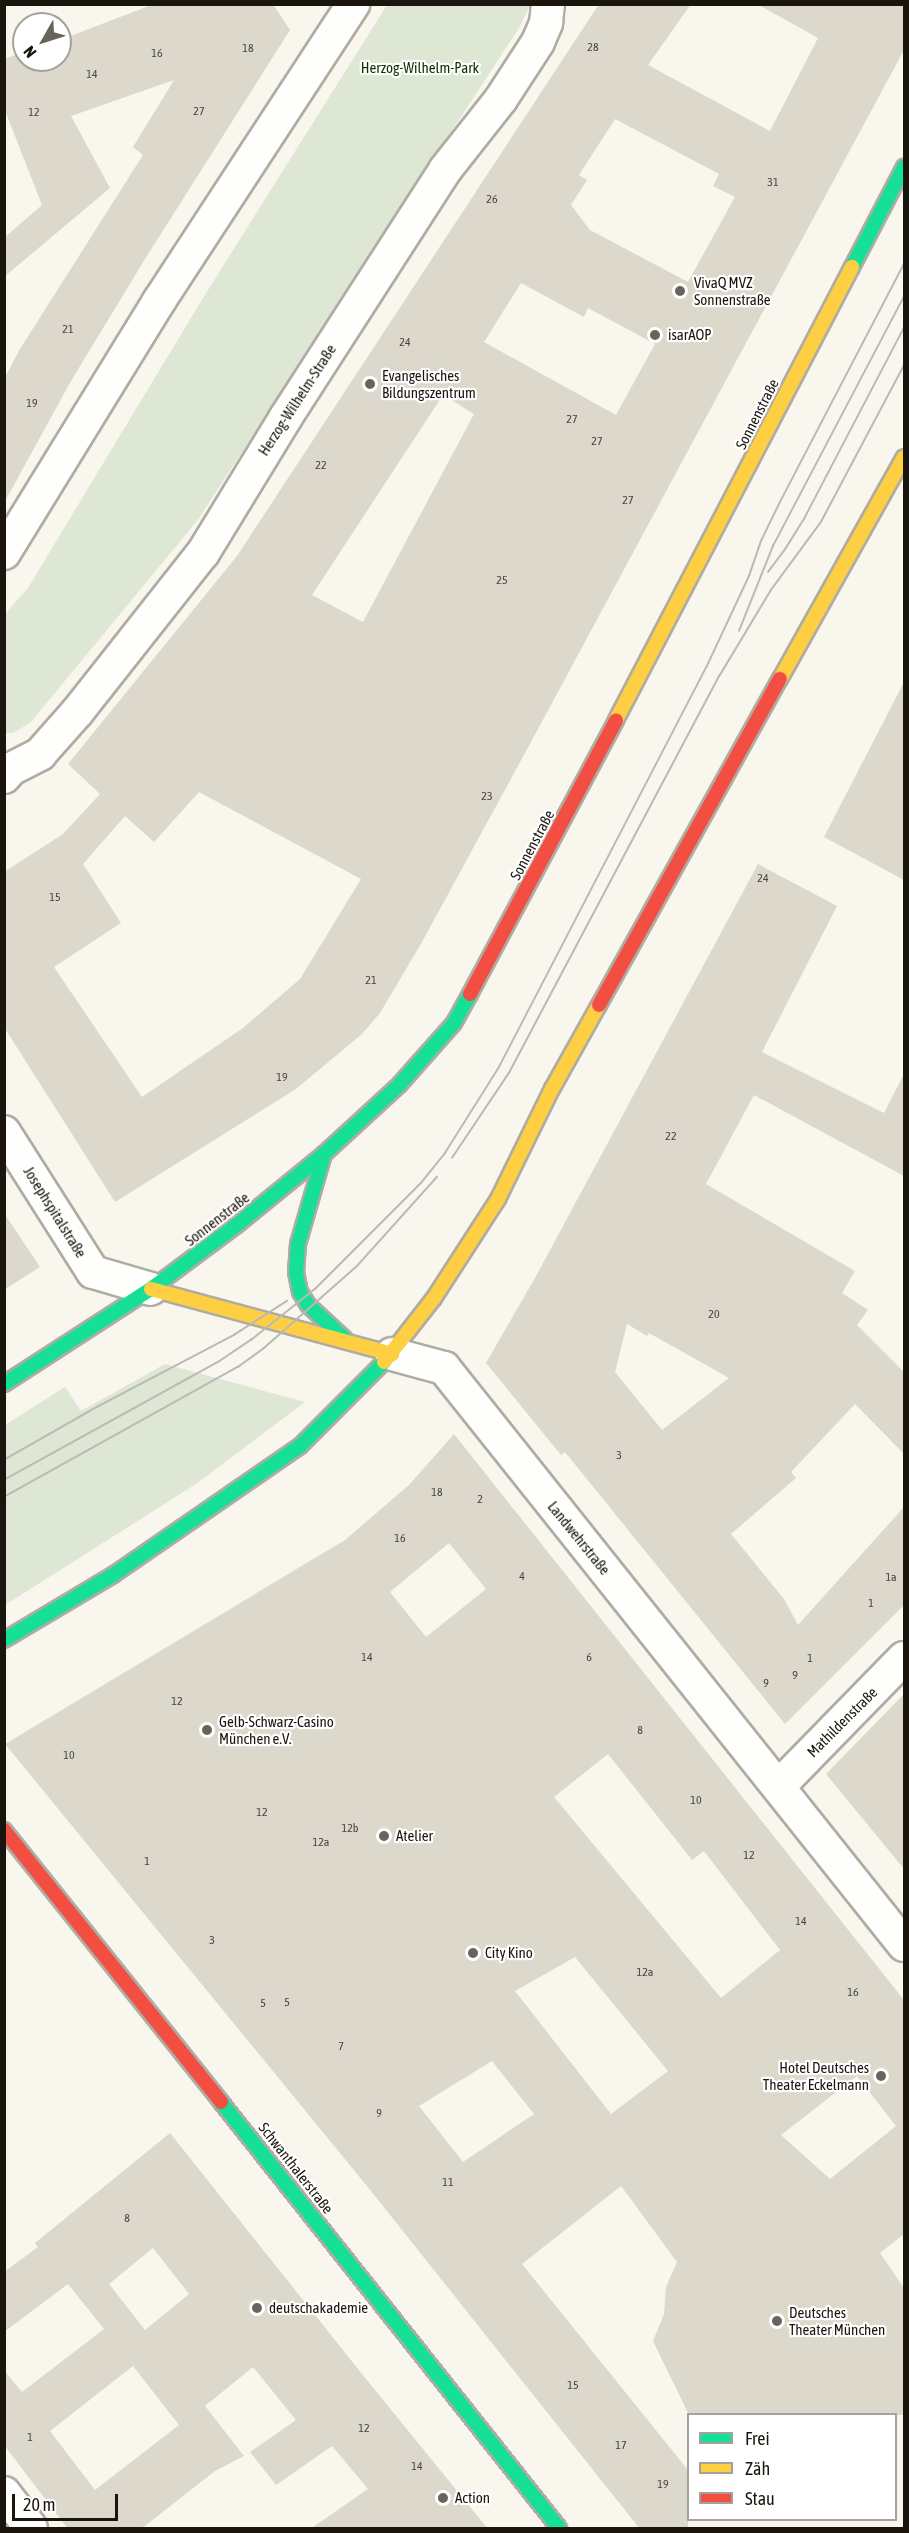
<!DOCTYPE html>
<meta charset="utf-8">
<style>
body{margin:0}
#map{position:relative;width:909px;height:2533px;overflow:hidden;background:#f9f6ed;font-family:"Asap Condensed",sans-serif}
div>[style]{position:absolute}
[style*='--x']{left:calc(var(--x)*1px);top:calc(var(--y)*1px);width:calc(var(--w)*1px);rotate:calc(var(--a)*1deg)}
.green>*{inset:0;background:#dee6d4}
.building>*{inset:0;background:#dcd8cc}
.roads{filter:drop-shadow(2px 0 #afaca3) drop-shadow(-2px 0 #afaca3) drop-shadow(0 2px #afaca3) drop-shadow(0 -2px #afaca3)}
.street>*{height:32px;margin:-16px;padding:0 16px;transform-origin:16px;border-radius:16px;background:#fefefc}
.fast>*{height:14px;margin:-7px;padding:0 7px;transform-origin:7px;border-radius:7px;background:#16e098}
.slow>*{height:14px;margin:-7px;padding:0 7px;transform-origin:7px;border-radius:7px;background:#ffcf43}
.jam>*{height:14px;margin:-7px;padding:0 7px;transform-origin:7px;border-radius:7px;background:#f24e42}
.tram>*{height:1.5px;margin:-0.75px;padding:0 0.75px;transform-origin:0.75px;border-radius:0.75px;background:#bab9b7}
.dots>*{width:16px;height:16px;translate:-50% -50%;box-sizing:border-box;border:3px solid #fff;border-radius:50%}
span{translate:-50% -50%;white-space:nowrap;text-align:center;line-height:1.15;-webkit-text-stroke:4.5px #fff;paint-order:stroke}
.number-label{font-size:12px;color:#4b463d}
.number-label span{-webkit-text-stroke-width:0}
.park-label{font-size:15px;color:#103200}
.poi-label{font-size:15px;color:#1b160d}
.left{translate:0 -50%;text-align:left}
.right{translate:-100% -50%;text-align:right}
.street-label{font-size:15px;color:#1b160d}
.frame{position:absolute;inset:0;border:6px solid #1b160d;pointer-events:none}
.legend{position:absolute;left:687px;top:2413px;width:210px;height:108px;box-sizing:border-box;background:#fff;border:2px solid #a4a29e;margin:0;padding:8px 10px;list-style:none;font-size:18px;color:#1b160d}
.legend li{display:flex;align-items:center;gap:12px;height:30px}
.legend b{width:30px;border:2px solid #a4a29e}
.north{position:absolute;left:12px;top:12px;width:60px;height:60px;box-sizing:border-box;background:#fff;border:2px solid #a4a29e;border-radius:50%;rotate:231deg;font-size:16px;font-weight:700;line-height:24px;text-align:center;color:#1b160d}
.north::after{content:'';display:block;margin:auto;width:21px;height:27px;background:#69645b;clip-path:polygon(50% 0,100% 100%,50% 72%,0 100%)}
.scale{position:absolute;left:12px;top:2494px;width:106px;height:27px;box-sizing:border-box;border:3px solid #1b160d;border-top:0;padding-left:8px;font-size:18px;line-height:21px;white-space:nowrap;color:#1b160d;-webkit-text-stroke:4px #fff;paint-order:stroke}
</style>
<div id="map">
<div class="green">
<i style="clip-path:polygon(387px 5px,529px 4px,529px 7px,519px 28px,197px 521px,30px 723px,13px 733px,5px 733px,5px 614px,28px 588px,203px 298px)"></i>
<i style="clip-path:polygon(165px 1364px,305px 1402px,196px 1484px,5px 1605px,5px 1425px,65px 1387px,81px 1411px)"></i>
</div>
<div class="building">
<i style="clip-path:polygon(154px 4px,273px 4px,290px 30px,145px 259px,71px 381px,4px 503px,4px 379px,20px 349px,143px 155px,133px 147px,174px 80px,71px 116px,110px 188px,4px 277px,4px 238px,42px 205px,4px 108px,4px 59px,24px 52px,24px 60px,60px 60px,60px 40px)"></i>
<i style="clip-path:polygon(evenodd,599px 4px,691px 4px,648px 65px,770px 131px,818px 38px,757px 4px,904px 4px,904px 50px,531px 742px,422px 942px,380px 1013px,362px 1034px,296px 1089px,115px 1202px,4px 1027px,4px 872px,63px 834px,100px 794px,68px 764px,237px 556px,599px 4px,615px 119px,719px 174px,713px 186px,735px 197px,688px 282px,590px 230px,571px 205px,587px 180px,579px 175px,615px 119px,599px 4px,521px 283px,584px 317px,588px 308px,655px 344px,616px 415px,484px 342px,521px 283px,599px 4px,443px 395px,474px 414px,363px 622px,312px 595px,443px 395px,599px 4px,199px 792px,361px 879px,300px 979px,243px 1028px,142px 1097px,54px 967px,121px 923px,83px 864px,125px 816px,154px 842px,199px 792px)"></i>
<i style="clip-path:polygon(904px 682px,904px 880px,824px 837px)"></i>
<i style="clip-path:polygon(evenodd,758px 864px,837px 906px,762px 1052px,884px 1113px,904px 1074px,904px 1176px,754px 1095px,706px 1184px,855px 1271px,842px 1293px,868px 1310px,857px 1325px,904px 1372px,904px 1454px,855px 1404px,791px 1472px,796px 1478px,731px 1534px,784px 1599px,798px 1625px,904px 1507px,904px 1605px,785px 1724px,565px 1452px,561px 1455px,486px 1363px,535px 1278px,758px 864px,627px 1324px,647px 1336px,649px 1333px,729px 1378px,662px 1430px,615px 1372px,627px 1324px)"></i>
<i style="clip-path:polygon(4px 1213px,40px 1267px,4px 1290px)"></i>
<i style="clip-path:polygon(evenodd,454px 1434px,904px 2000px,904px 2234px,880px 2253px,904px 2288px,904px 2415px,689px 2415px,653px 2341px,664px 2314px,666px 2287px,677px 2262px,621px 2186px,522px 2264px,688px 2470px,688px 2529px,640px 2529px,371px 2191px,5px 1744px,345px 1540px,409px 1485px,454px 1434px,449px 1543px,486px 1589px,426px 1637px,390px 1592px,449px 1543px,454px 1434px,608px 1754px,692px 1860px,704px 1851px,780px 1950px,721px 1998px,554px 1797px,608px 1754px,454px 1434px,575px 1957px,668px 2071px,611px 2114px,515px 1991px,575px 1957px,454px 1434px,492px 2061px,534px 2114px,463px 2162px,419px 2106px,492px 2061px,454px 1434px,857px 2076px,896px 2126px,830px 2179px,781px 2135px,857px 2076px)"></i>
<i style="clip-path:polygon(904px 1694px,904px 1869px,826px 1774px)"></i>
<i style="clip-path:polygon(evenodd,170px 2133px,362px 2374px,488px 2529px,310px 2529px,368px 2489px,332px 2446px,276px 2485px,250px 2452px,296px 2420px,253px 2367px,205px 2406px,244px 2456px,215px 2471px,141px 2529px,68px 2529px,4px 2445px,4px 2370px,22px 2392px,104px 2329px,68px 2284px,4px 2332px,4px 2272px,38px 2247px,35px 2243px,170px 2133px,153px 2248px,189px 2294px,145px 2330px,109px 2284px,153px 2248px,170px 2133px,133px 2366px,179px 2425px,95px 2490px,50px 2431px,133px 2366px)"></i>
</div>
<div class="roads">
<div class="street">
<i style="--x:4;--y:553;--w:296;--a:-58.4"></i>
<i style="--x:159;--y:301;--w:355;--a:-56.8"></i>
<i style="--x:4;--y:777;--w:11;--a:-49"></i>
<i style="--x:11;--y:769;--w:33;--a:-27"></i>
<i style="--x:40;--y:754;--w:57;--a:-48.5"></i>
<i style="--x:78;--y:711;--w:201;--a:-51.7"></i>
<i style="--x:203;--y:553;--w:159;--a:-58.6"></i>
<i style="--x:286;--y:417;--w:294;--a:-57.2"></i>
<i style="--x:445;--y:170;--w:90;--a:-51.7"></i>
<i style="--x:501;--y:99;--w:68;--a:-57"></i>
<i style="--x:538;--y:42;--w:21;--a:-67"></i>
<i style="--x:546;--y:23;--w:19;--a:-84"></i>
<i style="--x:4;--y:1132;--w:166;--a:57.6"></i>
<i style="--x:93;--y:1272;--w:60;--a:16.3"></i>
<i style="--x:392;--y:1354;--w:54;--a:15.1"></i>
<i style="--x:444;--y:1368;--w:738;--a:51.44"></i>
<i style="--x:779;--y:1786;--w:179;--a:-45.7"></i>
<i style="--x:4;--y:2493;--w:44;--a:52.4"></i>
</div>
<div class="fast">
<i style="--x:852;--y:267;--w:113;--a:-62.5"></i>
<i style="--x:324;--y:1154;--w:94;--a:106.1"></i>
<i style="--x:298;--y:1244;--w:28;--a:94"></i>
<i style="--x:296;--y:1272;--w:20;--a:79"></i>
<i style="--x:300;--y:1292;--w:15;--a:58"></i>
<i style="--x:308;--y:1305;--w:50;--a:42.6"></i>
<i style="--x:4;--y:1384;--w:175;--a:-32.9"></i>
<i style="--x:151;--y:1289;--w:107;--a:-36.7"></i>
<i style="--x:237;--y:1225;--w:112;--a:-39.2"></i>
<i style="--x:324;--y:1154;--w:103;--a:-42.6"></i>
<i style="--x:400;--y:1084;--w:81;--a:-48.5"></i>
<i style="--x:454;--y:1023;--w:33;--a:-61"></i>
<i style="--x:4;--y:1640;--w:127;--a:-30.8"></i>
<i style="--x:113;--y:1575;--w:227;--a:-34.6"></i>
<i style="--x:300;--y:1446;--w:119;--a:-45"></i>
<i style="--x:221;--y:2102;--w:544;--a:51.57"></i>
</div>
<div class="slow">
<i style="--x:780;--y:679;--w:254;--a:-60.8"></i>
<i style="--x:616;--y:720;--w:511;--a:-62.48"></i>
<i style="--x:151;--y:1289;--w:250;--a:15.1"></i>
<i style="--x:384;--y:1362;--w:81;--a:-52"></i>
<i style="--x:434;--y:1298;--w:118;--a:-57.1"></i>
<i style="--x:498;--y:1199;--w:123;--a:-63.9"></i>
<i style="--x:552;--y:1089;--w:96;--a:-60.8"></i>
</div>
<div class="jam">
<i style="--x:470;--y:994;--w:310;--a:-61.9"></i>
<i style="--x:599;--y:1005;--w:373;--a:-61"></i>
<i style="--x:4;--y:1830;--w:348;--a:51.4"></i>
</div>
</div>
<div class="tram">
<i style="--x:768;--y:572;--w:26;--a:-53"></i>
<i style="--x:784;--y:551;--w:40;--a:-58"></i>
<i style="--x:805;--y:517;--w:213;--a:-62.4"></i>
<i style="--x:739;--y:631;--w:92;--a:-68.2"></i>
<i style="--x:773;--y:546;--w:281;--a:-62.3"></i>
<i style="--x:452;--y:1158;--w:102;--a:-56.2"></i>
<i style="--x:509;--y:1073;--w:450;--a:-62.1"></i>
<i style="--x:720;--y:675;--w:99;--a:-59"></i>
<i style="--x:771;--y:590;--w:84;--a:-53.7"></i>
<i style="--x:821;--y:522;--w:178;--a:-62.1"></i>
<i style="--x:4;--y:1460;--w:107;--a:-29.7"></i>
<i style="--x:97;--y:1407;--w:155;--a:-27.7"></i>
<i style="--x:234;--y:1335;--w:63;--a:-32.7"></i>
<i style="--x:4;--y:1480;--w:244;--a:-28.9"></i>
<i style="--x:218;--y:1362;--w:40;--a:-34"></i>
<i style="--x:251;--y:1340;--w:82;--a:-38.6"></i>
<i style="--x:315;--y:1289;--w:150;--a:-45"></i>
<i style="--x:421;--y:1183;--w:38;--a:-51"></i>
<i style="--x:445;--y:1153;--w:99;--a:-57.8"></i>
<i style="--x:498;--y:1069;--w:452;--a:-62.6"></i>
<i style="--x:706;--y:668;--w:102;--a:-64.9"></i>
<i style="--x:749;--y:576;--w:37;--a:-71"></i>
<i style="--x:761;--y:541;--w:43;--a:-64"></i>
<i style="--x:780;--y:502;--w:268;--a:-62.5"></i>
<i style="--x:4;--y:1497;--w:268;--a:-29.1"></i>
<i style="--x:238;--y:1367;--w:32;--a:-36"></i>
<i style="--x:264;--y:1348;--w:125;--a:-41.4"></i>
<i style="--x:358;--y:1265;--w:118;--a:-48.1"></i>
</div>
<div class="dots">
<i style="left:680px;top:291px;background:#69645b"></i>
<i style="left:655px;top:335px;background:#69645b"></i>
<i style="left:370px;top:384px;background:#69645b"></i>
<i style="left:207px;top:1730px;background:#69645b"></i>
<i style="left:384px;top:1836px;background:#69645b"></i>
<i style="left:473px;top:1953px;background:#69645b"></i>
<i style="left:881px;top:2076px;background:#69645b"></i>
<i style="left:257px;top:2308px;background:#69645b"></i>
<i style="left:777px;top:2321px;background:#69645b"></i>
<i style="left:443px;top:2498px;background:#69645b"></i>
</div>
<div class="number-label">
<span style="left:593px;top:48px">28</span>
<span style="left:248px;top:49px">18</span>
<span style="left:157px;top:54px">16</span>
<span style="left:92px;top:75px">14</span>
<span style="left:199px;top:112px">27</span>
<span style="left:34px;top:113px">12</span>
<span style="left:773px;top:183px">31</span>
<span style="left:492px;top:200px">26</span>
<span style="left:68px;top:330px">21</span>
<span style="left:405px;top:343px">24</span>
<span style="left:32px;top:404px">19</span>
<span style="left:572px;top:420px">27</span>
<span style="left:597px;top:442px">27</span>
<span style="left:321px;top:466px">22</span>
<span style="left:628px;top:501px">27</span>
<span style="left:502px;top:581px">25</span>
<span style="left:487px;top:797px">23</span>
<span style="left:763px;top:879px">24</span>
<span style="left:55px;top:898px">15</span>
<span style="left:371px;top:981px">21</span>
<span style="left:282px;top:1078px">19</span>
<span style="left:671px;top:1137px">22</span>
<span style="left:714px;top:1315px">20</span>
<span style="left:619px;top:1456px">3</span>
<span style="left:437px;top:1493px">18</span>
<span style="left:480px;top:1500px">2</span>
<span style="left:400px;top:1539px">16</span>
<span style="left:522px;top:1577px">4</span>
<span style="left:891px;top:1578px">1a</span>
<span style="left:871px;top:1604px">1</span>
<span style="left:367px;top:1658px">14</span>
<span style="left:589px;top:1658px">6</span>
<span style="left:810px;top:1659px">1</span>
<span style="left:795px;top:1676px">9</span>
<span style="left:766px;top:1684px">9</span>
<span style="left:177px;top:1702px">12</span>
<span style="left:640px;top:1731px">8</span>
<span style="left:69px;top:1756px">10</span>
<span style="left:696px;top:1801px">10</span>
<span style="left:262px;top:1813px">12</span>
<span style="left:350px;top:1829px">12b</span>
<span style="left:321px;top:1843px">12a</span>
<span style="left:749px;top:1856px">12</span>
<span style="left:147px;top:1862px">1</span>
<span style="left:801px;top:1922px">14</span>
<span style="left:212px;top:1941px">3</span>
<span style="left:645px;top:1973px">12a</span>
<span style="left:853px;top:1993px">16</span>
<span style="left:287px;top:2003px">5</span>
<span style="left:263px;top:2004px">5</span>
<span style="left:341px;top:2047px">7</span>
<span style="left:379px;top:2114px">9</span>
<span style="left:448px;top:2183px">11</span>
<span style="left:127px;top:2219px">8</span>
<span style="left:573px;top:2386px">15</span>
<span style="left:364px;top:2429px">12</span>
<span style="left:30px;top:2438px">1</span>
<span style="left:621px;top:2446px">17</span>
<span style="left:417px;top:2467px">14</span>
<span style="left:663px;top:2485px">19</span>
</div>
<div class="park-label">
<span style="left:420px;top:68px">Herzog-Wilhelm-Park</span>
</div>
<div class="poi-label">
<span class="left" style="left:694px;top:291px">VivaQ MVZ<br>Sonnenstraße</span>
<span class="left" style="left:668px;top:335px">isarAOP</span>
<span class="left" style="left:382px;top:384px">Evangelisches<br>Bildungszentrum</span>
<span class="left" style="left:219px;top:1730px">Gelb-Schwarz-Casino<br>München e.V.</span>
<span class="left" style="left:396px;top:1836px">Atelier</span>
<span class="left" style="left:485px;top:1953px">City Kino</span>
<span class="right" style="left:869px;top:2076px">Hotel Deutsches<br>Theater Eckelmann</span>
<span class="left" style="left:269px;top:2308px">deutschakademie</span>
<span class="left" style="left:789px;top:2321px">Deutsches<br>Theater München</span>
<span class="left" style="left:455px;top:2498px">Action</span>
</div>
<div class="street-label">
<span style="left:297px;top:400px;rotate:-57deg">Herzog-Wilhelm-Straße</span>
<span style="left:757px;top:414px;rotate:-63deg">Sonnenstraße</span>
<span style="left:532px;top:845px;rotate:-62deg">Sonnenstraße</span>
<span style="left:55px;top:1212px;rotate:58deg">Josephspitalstraße</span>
<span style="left:217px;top:1219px;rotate:-38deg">Sonnenstraße</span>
<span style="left:579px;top:1538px;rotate:51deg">Landwehrstraße</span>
<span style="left:842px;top:1722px;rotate:-45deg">Mathildenstraße</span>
<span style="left:296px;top:2168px;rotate:52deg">Schwanthalerstraße</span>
</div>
<div class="frame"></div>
<ul class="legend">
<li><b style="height:8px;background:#16e098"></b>Frei</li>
<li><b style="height:8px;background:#ffcf43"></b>Zäh</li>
<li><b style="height:8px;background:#f24e42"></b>Stau</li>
</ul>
<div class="north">N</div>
<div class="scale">20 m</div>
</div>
